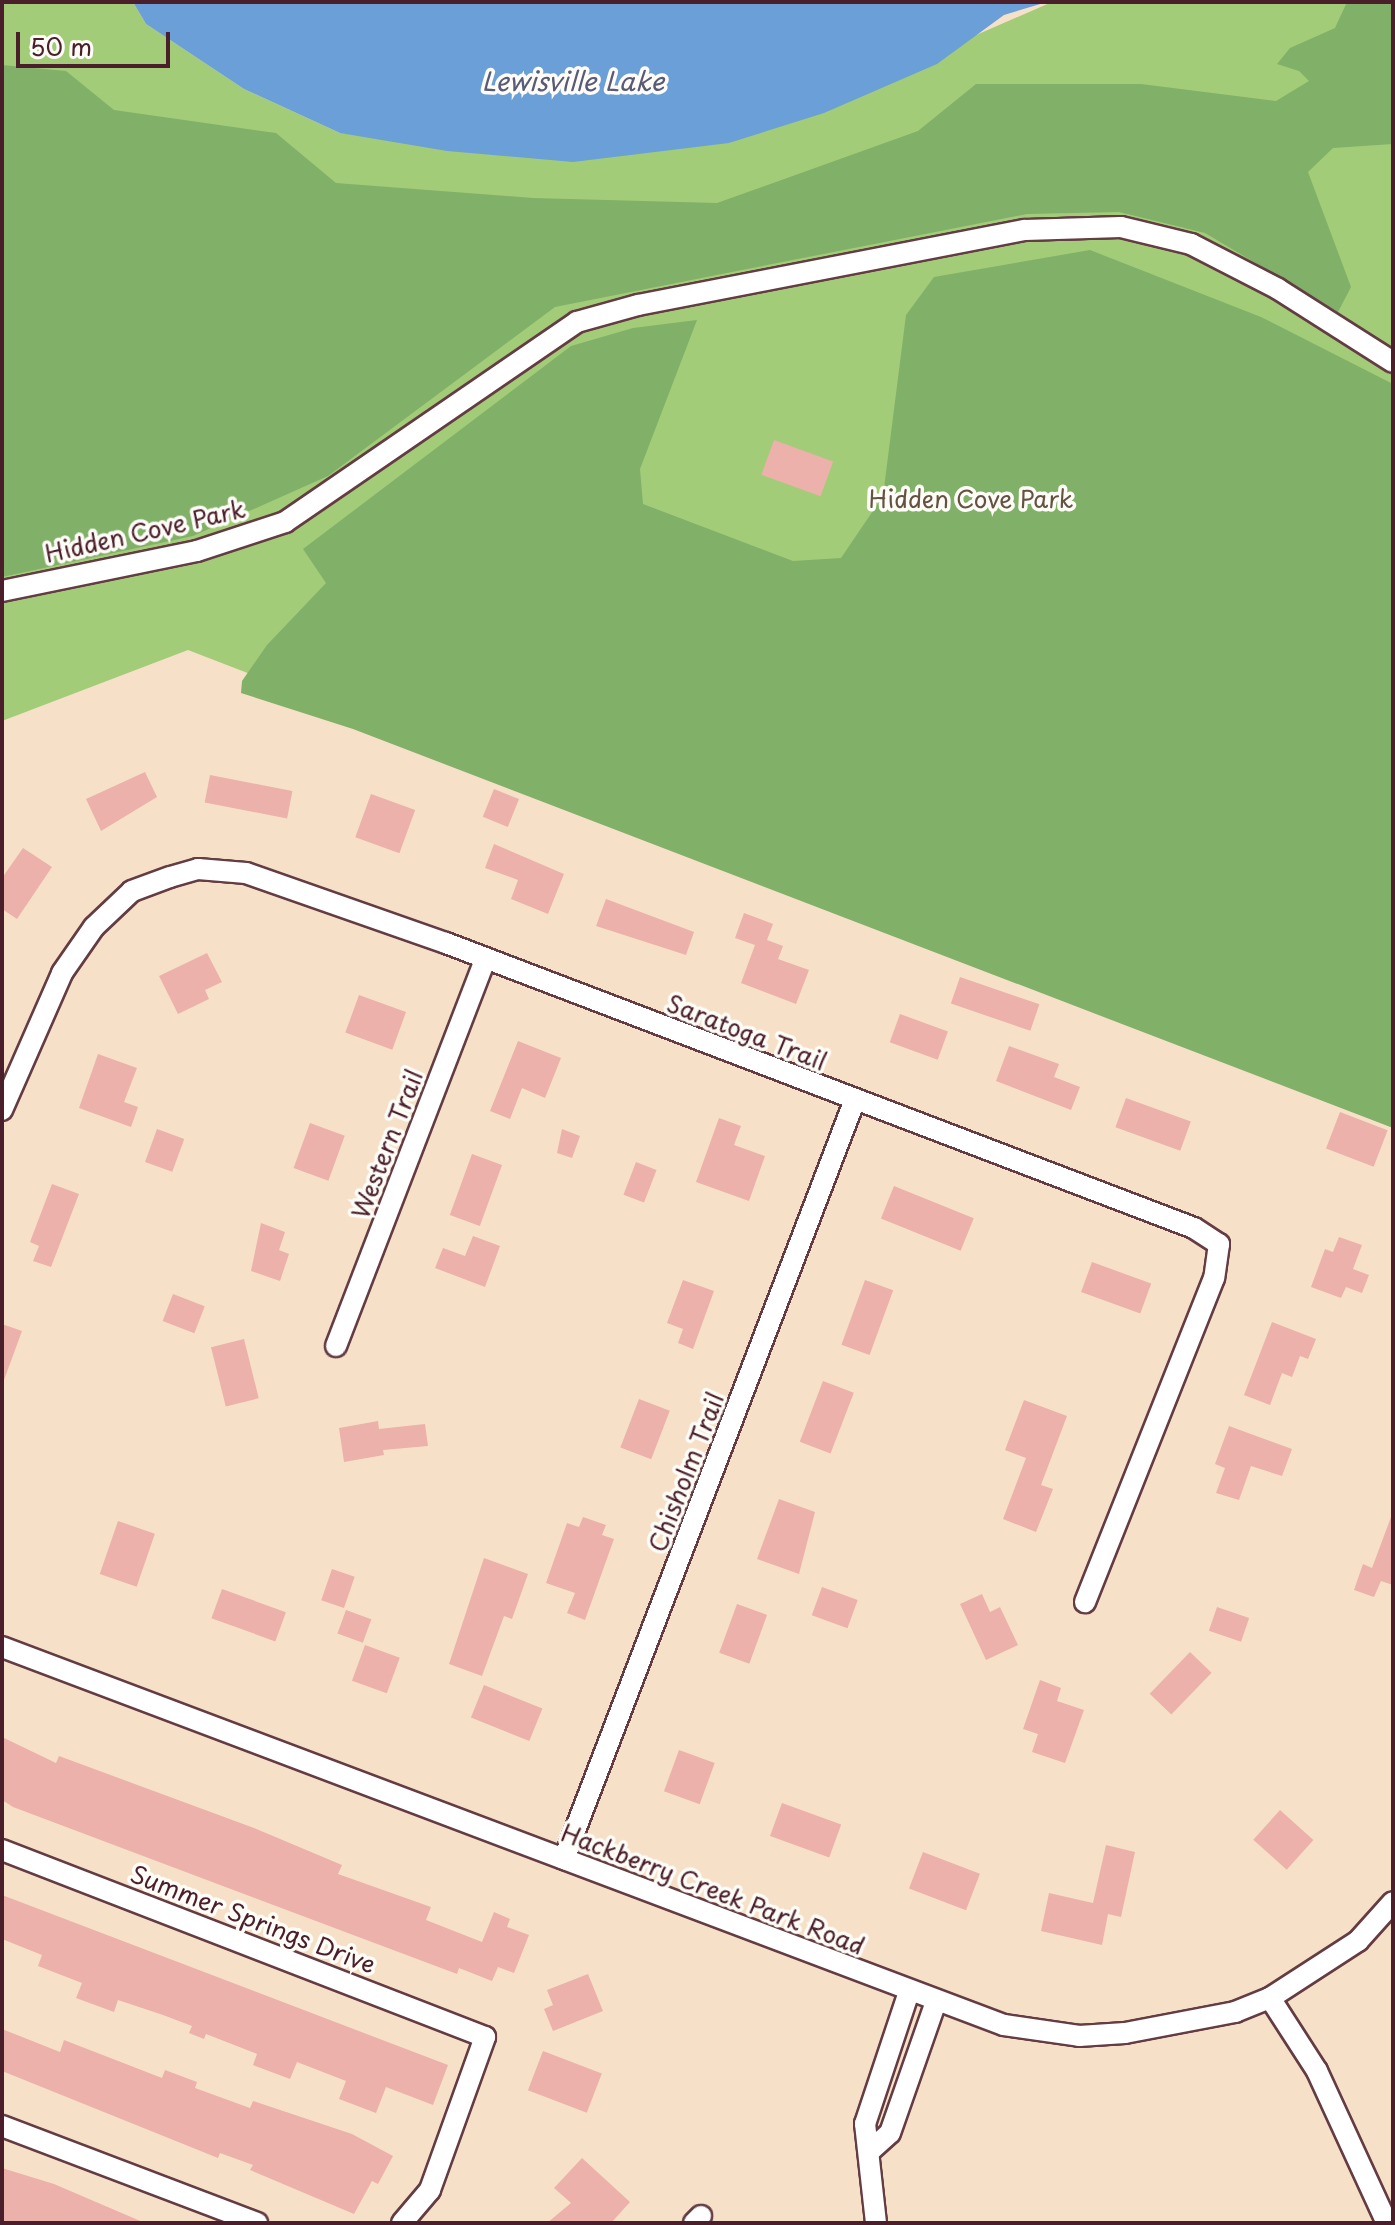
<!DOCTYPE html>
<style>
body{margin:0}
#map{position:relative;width:1395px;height:2225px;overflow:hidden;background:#f6e1c8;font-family:"Playpen Sans",sans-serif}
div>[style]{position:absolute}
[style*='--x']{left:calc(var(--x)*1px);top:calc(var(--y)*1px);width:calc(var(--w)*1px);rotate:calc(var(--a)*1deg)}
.green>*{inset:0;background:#a2cc78}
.forest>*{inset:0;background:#81b068}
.water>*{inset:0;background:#6b9fd7}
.building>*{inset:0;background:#ecb1ab;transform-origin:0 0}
.roads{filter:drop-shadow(2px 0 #643c43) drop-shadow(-2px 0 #643c43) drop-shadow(0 2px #643c43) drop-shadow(0 -2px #643c43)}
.street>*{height:20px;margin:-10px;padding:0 10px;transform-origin:10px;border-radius:10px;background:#fff}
span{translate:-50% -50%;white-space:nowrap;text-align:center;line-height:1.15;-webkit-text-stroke:7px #fdfcf7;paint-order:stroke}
.park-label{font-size:24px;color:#645342}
.street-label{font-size:24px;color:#4a1f2b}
.water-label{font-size:26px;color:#595978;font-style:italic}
.frame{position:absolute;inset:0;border:4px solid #4a1f2b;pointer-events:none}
.scale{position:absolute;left:16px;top:32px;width:154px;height:36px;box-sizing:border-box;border:4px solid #4a1f2b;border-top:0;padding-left:10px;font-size:24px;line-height:28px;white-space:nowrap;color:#4a1f2b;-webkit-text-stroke:6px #fdfcf7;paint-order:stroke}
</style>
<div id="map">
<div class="green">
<i style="clip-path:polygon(2px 2px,133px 2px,146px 24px,244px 89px,340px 133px,729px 143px,1052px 2px,1393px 2px,1393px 1113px,188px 650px,2px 721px)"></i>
</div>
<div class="forest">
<i style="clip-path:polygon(1347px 2px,1393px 2px,1393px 144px,1333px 148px,1308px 172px,1351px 287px,1338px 312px,1205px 233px,1119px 212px,1027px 214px,742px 270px,555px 307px,328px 476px,193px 536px,2px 577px,2px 65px,66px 71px,114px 110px,276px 133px,336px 183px,533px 198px,717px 203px,918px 131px,976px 84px,1141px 84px,1276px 101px,1309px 81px,1299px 71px,1277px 64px,1290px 48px,1335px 28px)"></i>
<i style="clip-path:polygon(1090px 250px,1261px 317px,1393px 384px,1393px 1128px,353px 729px,241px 693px,242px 681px,267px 645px,326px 583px,303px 549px,571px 346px,633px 328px,697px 320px,640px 469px,643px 504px,793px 561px,841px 558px,883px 496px,906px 315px,934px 277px)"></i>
</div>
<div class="water">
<i style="clip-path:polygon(133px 2px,1047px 2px,1004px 15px,937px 64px,824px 113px,729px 143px,573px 162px,447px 151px,340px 133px,244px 89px,146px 24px)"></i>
</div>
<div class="building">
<i style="left:774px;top:440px;width:63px;height:37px;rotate:20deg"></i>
<i style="clip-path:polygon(145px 772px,157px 797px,101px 831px,86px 799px)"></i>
<i style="left:210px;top:775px;width:84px;height:28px;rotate:11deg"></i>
<i style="left:494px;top:789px;width:27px;height:30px;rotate:22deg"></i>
<i style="left:371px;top:794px;width:47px;height:46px;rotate:20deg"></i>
<i style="clip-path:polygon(494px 844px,564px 874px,548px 914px,511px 899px,518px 880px,485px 868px)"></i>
<i style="clip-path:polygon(23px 848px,52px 867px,17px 919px,2px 909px,2px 878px)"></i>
<i style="clip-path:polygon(606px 899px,694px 932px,686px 955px,596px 926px)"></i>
<i style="clip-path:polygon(744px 913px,773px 924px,767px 940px,783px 946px,778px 959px,809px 970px,796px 1004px,741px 983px,755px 945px,735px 938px)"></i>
<i style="clip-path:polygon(207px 953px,222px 982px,205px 990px,209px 999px,178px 1014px,159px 976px)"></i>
<i style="left:960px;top:977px;width:84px;height:28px;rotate:19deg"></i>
<i style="left:359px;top:995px;width:50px;height:40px;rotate:20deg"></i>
<i style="left:900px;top:1014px;width:51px;height:30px;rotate:20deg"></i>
<i style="clip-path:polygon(518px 1041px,561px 1058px,545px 1098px,522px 1088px,510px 1119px,490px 1111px)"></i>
<i style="clip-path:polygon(1009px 1046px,1059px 1064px,1054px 1077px,1080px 1087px,1071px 1110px,996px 1081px)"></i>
<i style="clip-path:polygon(98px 1054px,137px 1068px,124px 1102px,138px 1107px,131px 1127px,79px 1108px)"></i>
<i style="left:1126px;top:1098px;width:69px;height:31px;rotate:20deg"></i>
<i style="left:1340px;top:1112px;width:51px;height:39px;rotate:21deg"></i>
<i style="clip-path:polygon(719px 1118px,741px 1126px,734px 1145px,765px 1156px,749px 1201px,696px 1182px)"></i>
<i style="left:310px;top:1123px;width:37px;height:48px;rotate:20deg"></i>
<i style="left:157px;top:1129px;width:29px;height:35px;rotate:20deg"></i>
<i style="clip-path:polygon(562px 1129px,580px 1136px,572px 1158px,557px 1153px)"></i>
<i style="left:472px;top:1154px;width:32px;height:65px;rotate:20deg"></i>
<i style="left:636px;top:1162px;width:22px;height:35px;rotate:21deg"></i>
<i style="clip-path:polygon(52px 1184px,79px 1194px,51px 1267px,33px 1261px,39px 1246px,30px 1242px)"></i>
<i style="left:894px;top:1186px;width:86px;height:35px;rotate:22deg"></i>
<i style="clip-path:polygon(261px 1223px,285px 1232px,279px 1250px,289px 1254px,280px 1281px,251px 1271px)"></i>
<i style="clip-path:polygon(473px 1236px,500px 1246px,485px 1287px,435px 1268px,443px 1248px,465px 1256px)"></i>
<i style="clip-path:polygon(1339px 1237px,1362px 1245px,1353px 1269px,1369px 1275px,1362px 1293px,1346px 1287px,1341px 1298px,1311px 1287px,1325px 1249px,1333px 1252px)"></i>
<i style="left:1092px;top:1262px;width:63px;height:32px;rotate:20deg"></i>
<i style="clip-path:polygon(683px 1280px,714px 1291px,693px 1349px,678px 1343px,683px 1329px,667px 1323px)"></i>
<i style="left:865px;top:1280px;width:30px;height:69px;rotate:20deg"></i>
<i style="left:173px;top:1294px;width:34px;height:29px;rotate:21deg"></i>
<i style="clip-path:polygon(1272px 1322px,1316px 1339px,1308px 1359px,1300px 1356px,1292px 1377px,1282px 1373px,1270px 1405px,1244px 1395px)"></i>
<i style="clip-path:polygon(2px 1324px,22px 1331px,4px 1380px,2px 1380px)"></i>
<i style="left:244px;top:1339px;width:61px;height:34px;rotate:76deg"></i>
<i style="left:823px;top:1381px;width:33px;height:65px;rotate:21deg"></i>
<i style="left:639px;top:1399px;width:33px;height:52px;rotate:21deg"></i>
<i style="clip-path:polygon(1024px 1400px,1067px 1416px,1041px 1485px,1053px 1489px,1036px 1532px,1003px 1519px,1026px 1458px,1005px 1450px)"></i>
<i style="clip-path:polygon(378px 1421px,379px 1429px,425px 1424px,428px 1446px,383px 1450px,384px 1455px,344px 1462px,339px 1428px)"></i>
<i style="clip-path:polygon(1229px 1426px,1292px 1449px,1282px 1476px,1251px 1466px,1239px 1500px,1216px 1493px,1225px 1468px,1215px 1464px)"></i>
<i style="clip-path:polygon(779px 1499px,815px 1512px,799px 1574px,757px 1559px)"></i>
<i style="clip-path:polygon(583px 1517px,606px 1525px,602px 1535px,614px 1539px,585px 1620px,567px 1613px,575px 1593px,546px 1583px,567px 1523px,579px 1527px)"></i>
<i style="clip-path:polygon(1391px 1517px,1393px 1585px,1381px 1581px,1374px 1597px,1354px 1590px,1363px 1564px,1372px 1568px)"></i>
<i style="left:118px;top:1521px;width:39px;height:56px;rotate:19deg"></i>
<i style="clip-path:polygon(484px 1558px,528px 1574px,512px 1619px,504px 1616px,482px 1676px,449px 1664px)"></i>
<i style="left:332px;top:1569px;width:24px;height:33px;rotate:19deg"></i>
<i style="left:822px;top:1587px;width:38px;height:30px;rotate:20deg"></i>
<i style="left:222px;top:1589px;width:68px;height:31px;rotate:20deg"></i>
<i style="clip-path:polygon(982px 1594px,990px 1612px,1000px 1607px,1018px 1645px,986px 1660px,960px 1604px)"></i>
<i style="left:737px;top:1604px;width:32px;height:52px;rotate:20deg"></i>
<i style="left:1217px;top:1607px;width:34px;height:25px;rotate:19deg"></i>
<i style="left:346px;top:1610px;width:27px;height:25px;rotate:20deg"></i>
<i style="left:365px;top:1645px;width:37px;height:38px;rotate:20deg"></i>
<i style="left:1190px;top:1652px;width:30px;height:58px;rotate:44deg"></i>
<i style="clip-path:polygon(1040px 1680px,1061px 1688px,1057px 1701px,1084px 1710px,1065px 1763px,1032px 1752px,1038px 1734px,1023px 1729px)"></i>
<i style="left:484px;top:1685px;width:63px;height:35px;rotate:22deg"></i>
<i style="clip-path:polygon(2px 1737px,56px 1763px,59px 1756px,254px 1828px,342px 1865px,338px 1874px,431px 1907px,426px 1920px,482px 1942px,494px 1912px,510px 1919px,507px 1927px,529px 1935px,514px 1973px,498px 1967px,492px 1981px,459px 1968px,457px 1974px,13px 1807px,2px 1800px)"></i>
<i style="left:679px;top:1750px;width:38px;height:44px;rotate:20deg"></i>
<i style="left:782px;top:1803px;width:63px;height:35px;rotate:20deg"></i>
<i style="left:1280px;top:1810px;width:45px;height:40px;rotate:42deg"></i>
<i style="clip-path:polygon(1106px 1845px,1135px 1852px,1121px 1917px,1108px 1914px,1102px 1945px,1041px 1931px,1049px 1893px,1093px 1903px)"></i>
<i style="left:923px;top:1852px;width:61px;height:39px;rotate:21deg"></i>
<i style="clip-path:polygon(2px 1895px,448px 2065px,433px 2105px,386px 2087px,376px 2113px,339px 2099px,346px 2081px,297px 2062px,290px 2079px,253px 2065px,257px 2054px,206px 2034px,204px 2039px,189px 2033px,192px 2026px,163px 2015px,118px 2000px,114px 2012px,76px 1998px,82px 1983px,38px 1966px,42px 1955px,2px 1939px)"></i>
<i style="clip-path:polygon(588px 1974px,603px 2011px,553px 2031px,544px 2009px,553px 2005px,547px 1990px)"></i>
<i style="clip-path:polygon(2px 2029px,60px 2052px,64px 2040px,162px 2078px,165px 2070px,197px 2082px,195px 2088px,250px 2108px,253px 2101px,352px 2134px,393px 2156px,378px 2184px,372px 2181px,354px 2214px,250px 2170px,253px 2165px,220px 2153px,218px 2158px,2px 2071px)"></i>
<i style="left:543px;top:2051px;width:63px;height:42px;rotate:21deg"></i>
<i style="clip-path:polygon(582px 2158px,630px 2202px,611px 2223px,547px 2223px,571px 2203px,554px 2188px)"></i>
<i style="clip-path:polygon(2px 2168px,54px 2184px,145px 2223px,2px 2223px)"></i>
</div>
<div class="roads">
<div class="street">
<i style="--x:2;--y:591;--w:199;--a:-11.6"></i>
<i style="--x:197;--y:551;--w:93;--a:-18.2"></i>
<i style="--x:285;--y:522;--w:354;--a:-34.4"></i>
<i style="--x:577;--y:322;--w:63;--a:-15.6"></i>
<i style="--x:638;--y:305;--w:394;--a:-11"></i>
<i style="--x:1025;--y:230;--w:96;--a:-1.8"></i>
<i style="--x:1121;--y:227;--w:72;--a:13.7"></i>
<i style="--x:1191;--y:244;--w:98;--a:27.3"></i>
<i style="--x:1278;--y:289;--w:136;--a:32.4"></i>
<i style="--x:2;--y:1110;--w:150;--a:-66.3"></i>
<i style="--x:62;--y:973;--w:56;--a:-55.2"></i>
<i style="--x:94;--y:927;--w:52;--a:-43.5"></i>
<i style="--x:132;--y:891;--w:40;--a:-20.2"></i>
<i style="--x:170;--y:877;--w:29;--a:-16"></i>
<i style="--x:198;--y:869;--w:48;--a:4.8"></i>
<i style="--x:246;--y:873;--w:212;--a:19.3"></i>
<i style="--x:446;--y:943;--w:800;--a:20.86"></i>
<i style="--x:1194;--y:1228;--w:30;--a:33"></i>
<i style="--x:1219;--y:1244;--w:34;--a:98"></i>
<i style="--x:1214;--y:1278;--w:349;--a:111.7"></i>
<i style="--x:336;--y:1346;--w:415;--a:-68.9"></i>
<i style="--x:2;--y:1647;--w:1071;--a:20.67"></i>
<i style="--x:1004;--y:2025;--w:76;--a:8.3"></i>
<i style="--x:1079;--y:2036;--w:46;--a:-3.7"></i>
<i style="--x:1125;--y:2033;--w:112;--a:-10.8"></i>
<i style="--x:1235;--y:2012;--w:38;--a:-22"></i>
<i style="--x:1270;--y:1998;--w:105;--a:-32.9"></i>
<i style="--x:1358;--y:1941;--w:52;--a:-48.1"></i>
<i style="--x:2;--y:1850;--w:518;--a:21.16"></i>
<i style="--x:485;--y:2037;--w:163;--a:109.8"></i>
<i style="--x:430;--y:2190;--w:43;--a:130.3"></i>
<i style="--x:564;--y:1859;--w:811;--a:-69.04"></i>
<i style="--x:1270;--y:1998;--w:87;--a:57.2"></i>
<i style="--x:1317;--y:2071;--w:167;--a:65.3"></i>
<i style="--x:2;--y:2126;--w:273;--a:20.8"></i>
<i style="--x:871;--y:2150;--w:25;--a:-42"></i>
<i style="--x:890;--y:2133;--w:139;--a:-70.7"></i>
<i style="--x:694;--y:2223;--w:10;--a:-45"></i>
<i style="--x:876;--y:2223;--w:100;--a:-96.3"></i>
<i style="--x:865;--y:2124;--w:139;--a:-71.6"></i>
</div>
</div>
<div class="park-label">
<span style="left:971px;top:499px">Hidden Cove Park</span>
</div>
<div class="street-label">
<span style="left:145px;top:531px;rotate:-13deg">Hidden Cove Park</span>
<span style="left:747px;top:1032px;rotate:21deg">Saratoga Trail</span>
<span style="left:387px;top:1144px;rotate:-69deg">Western Trail</span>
<span style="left:686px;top:1472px;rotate:-69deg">Chisholm Trail</span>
<span style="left:713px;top:1889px;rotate:21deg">Hackberry Creek Park Road</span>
<span style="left:253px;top:1919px;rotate:21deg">Summer Springs Drive</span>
</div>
<div class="water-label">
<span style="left:573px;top:81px">Lewisville Lake</span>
</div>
<div class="frame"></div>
<div class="scale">50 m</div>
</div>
